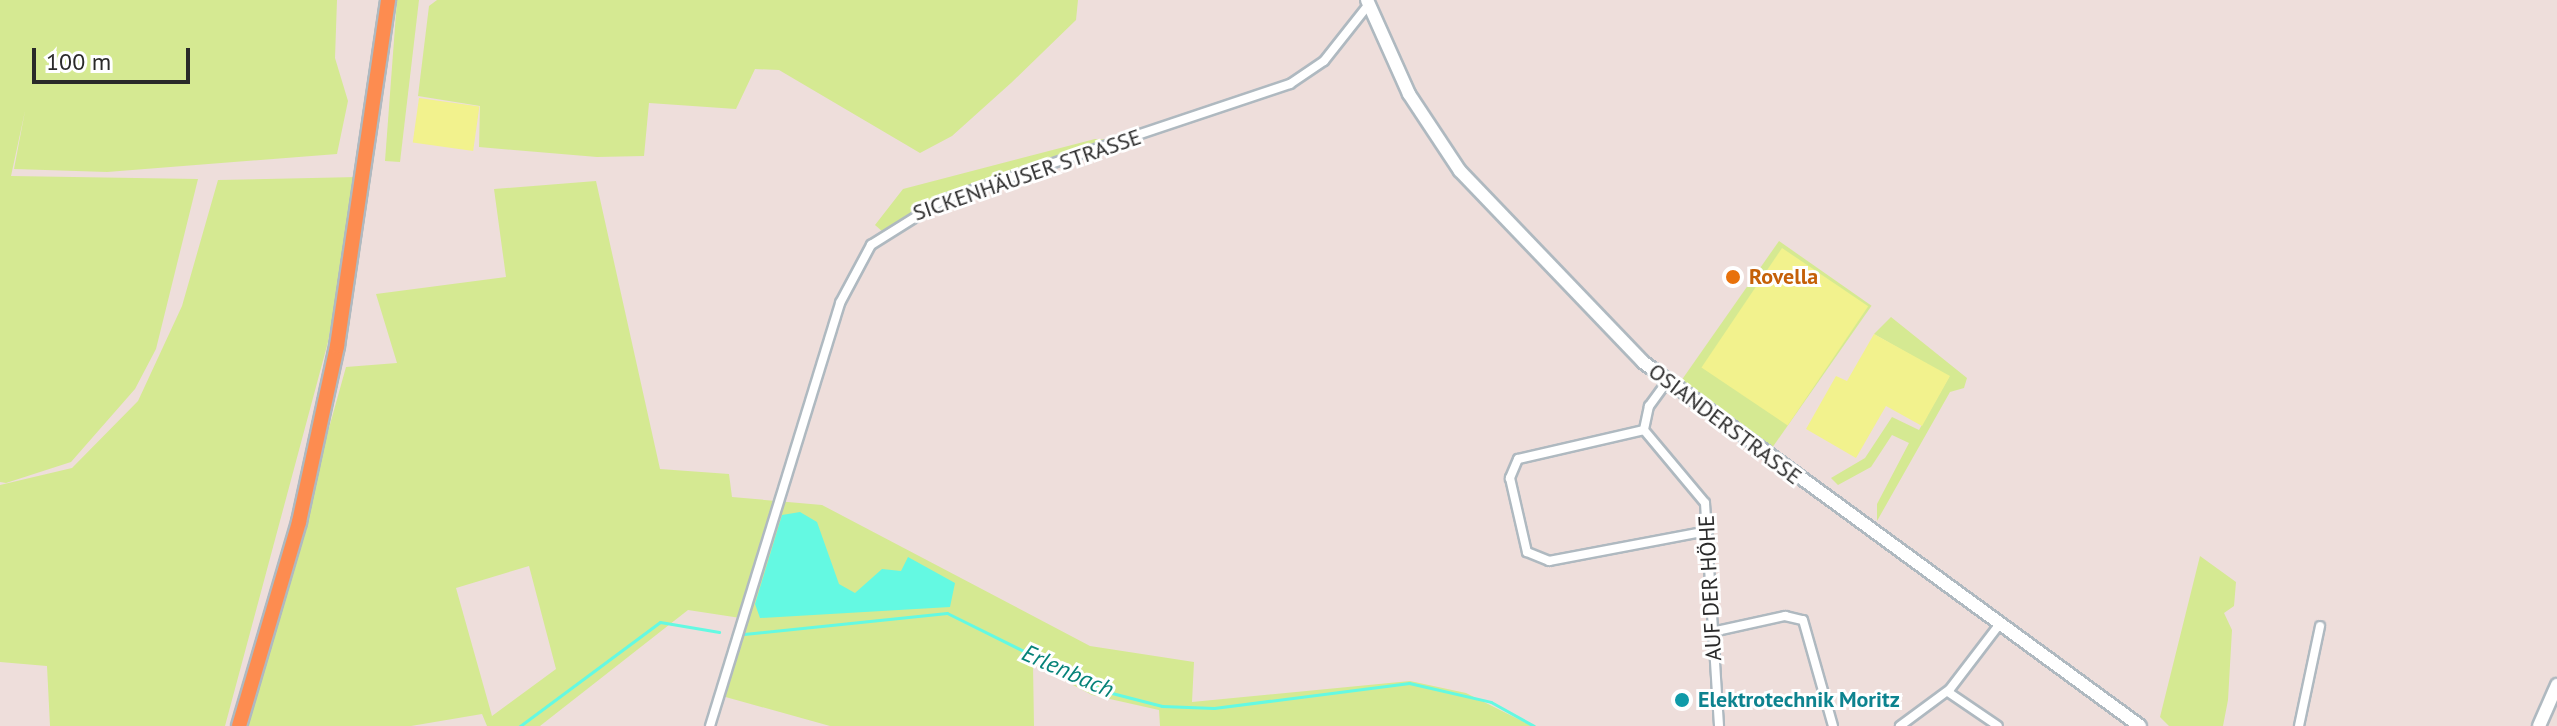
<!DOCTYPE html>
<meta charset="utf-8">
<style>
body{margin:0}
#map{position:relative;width:2557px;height:726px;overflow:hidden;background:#eededb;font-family:"PT Sans",sans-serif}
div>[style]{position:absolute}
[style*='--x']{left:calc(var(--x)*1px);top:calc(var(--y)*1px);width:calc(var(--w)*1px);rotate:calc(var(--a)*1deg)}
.green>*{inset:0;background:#d5e992;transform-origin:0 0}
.pitch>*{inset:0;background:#f2f28d;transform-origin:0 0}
.water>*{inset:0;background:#64f9e2}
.stream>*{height:3px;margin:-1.5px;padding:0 1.5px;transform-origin:1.5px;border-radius:1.5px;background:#64f9e2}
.roads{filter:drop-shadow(2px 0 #afb9c0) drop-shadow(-2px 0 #afb9c0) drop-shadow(0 2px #afb9c0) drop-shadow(0 -2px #afb9c0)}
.street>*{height:8px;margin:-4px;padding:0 4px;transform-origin:4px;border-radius:4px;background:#fff}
.secondary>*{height:12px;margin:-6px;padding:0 6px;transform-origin:6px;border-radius:6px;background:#fff}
.primary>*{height:14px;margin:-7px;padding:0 7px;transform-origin:7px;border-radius:7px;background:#fd8c50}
.dots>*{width:22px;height:22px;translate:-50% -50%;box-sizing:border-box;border:4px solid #fff;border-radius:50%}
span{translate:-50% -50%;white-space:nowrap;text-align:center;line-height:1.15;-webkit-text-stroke:6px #fff;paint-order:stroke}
.street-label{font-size:22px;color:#2a2a2a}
.food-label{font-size:22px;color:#c56008;font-weight:700}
.left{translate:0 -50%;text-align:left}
.culture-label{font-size:22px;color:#0d838f;font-weight:700}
.water-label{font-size:24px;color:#058278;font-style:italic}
.scale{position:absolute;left:32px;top:48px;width:158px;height:36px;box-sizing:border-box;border:4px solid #2a2a2a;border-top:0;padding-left:10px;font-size:24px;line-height:28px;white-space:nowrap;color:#2a2a2a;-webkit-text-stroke:6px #fff;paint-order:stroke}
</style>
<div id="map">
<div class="green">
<i style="clip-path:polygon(0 0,337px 0,335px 58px,348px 101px,337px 154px,107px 172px,14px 169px,25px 111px,11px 176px,198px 179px,156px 349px,135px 389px,71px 462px,6px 483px,0 482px)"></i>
<i style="clip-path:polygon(397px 0,419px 0,400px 162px,385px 161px)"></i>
<i style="clip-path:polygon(437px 0,1078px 0,1076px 20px,1011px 83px,952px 136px,920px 153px,779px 70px,755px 69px,736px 109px,649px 103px,644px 156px,597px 157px,479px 147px,480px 106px,418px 96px,429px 6px)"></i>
<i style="clip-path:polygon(1095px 139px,1121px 140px,927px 205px,883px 232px,875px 225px,903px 189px)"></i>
<i style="clip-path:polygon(358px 177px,328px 342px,225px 726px,50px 726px,47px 666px,0 662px,0 485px,72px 468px,138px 401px,182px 306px,218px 180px)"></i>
<i style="clip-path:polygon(evenodd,596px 181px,660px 469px,729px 474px,732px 497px,822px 505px,1090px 646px,1194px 662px,1192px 702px,1410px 681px,1466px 693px,1532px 726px,1160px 726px,1159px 710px,1092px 695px,1033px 664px,1034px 726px,830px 726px,722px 696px,747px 619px,688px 610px,540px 726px,487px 726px,482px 714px,411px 726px,246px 726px,346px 367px,397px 363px,376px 294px,506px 277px,494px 189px,596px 181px,529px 566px,556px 669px,492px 716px,456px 588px,529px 566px)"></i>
<i style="left:1779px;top:241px;width:113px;height:173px;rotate:35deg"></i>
<i style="clip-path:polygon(1891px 317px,1967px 378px,1964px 388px,1950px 392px,1877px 521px,1877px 504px,1909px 443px,1892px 435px,1871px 467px,1838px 485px,1831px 478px,1865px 458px,1892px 417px,1919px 430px,1949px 377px,1874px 334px)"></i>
<i style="clip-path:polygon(2200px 556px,2236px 582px,2234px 606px,2224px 613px,2232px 630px,2228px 700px,2223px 726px,2169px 726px,2160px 717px)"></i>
</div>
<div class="pitch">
<i style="left:419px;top:98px;width:61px;height:45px;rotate:8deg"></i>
<i style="left:1782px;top:248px;width:104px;height:144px;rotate:34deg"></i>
<i style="clip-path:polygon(1874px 334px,1950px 376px,1922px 426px,1886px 406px,1856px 458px,1806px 429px,1836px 376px,1847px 381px)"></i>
</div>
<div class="water">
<i style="clip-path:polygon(800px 512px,817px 522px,839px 584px,855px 593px,882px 569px,901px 571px,908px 557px,955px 583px,950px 607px,760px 618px,755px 604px,782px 515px)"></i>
</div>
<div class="stream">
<i style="--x:744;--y:634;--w:204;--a:-5.9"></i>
<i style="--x:947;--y:613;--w:175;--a:26.4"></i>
<i style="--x:1104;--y:691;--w:60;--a:14.5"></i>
<i style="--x:1162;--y:706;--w:52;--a:2.2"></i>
<i style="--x:1214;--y:708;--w:197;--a:-7.3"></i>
<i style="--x:1409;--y:683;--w:84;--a:13"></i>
<i style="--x:1491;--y:702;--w:49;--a:29.2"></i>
<i style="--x:520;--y:726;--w:174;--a:-36.6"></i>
<i style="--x:660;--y:622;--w:60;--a:9.6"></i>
</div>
<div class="roads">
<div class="street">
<i style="--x:1666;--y:383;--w:29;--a:126"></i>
<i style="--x:1649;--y:406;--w:25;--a:102"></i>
<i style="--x:1644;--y:430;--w:95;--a:50.1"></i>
<i style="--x:1705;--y:503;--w:223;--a:86.4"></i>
<i style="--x:1644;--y:430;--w:129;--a:167"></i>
<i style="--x:1518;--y:459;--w:21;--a:113"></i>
<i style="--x:1510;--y:478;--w:76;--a:77.1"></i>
<i style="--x:1527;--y:552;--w:24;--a:22"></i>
<i style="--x:1549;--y:561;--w:162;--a:-10.7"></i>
<i style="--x:1712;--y:632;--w:75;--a:-12.4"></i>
<i style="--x:1785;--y:616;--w:18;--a:13"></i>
<i style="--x:1803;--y:620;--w:110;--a:74.2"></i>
<i style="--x:1948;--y:692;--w:60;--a:34.2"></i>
<i style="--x:710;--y:726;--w:443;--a:-72.9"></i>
<i style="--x:840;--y:303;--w:66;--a:-61.9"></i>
<i style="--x:871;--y:245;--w:85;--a:-32"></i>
<i style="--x:943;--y:200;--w:366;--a:-18.5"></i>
<i style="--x:1290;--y:84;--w:41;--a:-34.1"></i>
<i style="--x:1324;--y:61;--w:73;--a:-51.7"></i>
<i style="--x:1900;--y:726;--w:62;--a:-36.5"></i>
<i style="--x:1950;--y:689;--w:81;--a:-52.6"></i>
<i style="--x:2299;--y:726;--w:102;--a:-78.1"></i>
</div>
<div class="secondary">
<i style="--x:1367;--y:0;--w:103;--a:65.9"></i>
<i style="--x:1409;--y:94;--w:92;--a:56.5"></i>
<i style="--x:1460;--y:171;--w:265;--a:46.2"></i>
<i style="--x:1643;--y:362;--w:616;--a:36.22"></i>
<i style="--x:2539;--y:726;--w:45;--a:-66.3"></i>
</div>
<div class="primary">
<i style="--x:239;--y:726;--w:213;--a:-73.6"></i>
<i style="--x:299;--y:522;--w:180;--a:-77.8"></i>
<i style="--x:337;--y:346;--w:350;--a:-81.6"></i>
</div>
</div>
<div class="dots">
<i style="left:1733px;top:277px;background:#e8710a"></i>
<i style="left:1682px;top:700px;background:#0f9aa8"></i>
</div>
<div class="street-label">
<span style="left:1027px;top:175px;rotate:-19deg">SICKENHÄUSER STRASSE</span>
<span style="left:1725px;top:424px;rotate:37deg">OSIANDERSTRASSE</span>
<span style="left:1710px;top:588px;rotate:-93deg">AUF DER HÖHE</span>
</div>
<div class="food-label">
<span class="left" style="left:1749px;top:277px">Rovella</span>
</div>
<div class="culture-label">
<span class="left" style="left:1698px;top:700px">Elektrotechnik Moritz</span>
</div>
<div class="water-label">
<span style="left:1068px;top:671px;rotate:24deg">Erlenbach</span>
</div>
<div class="scale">100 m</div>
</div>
